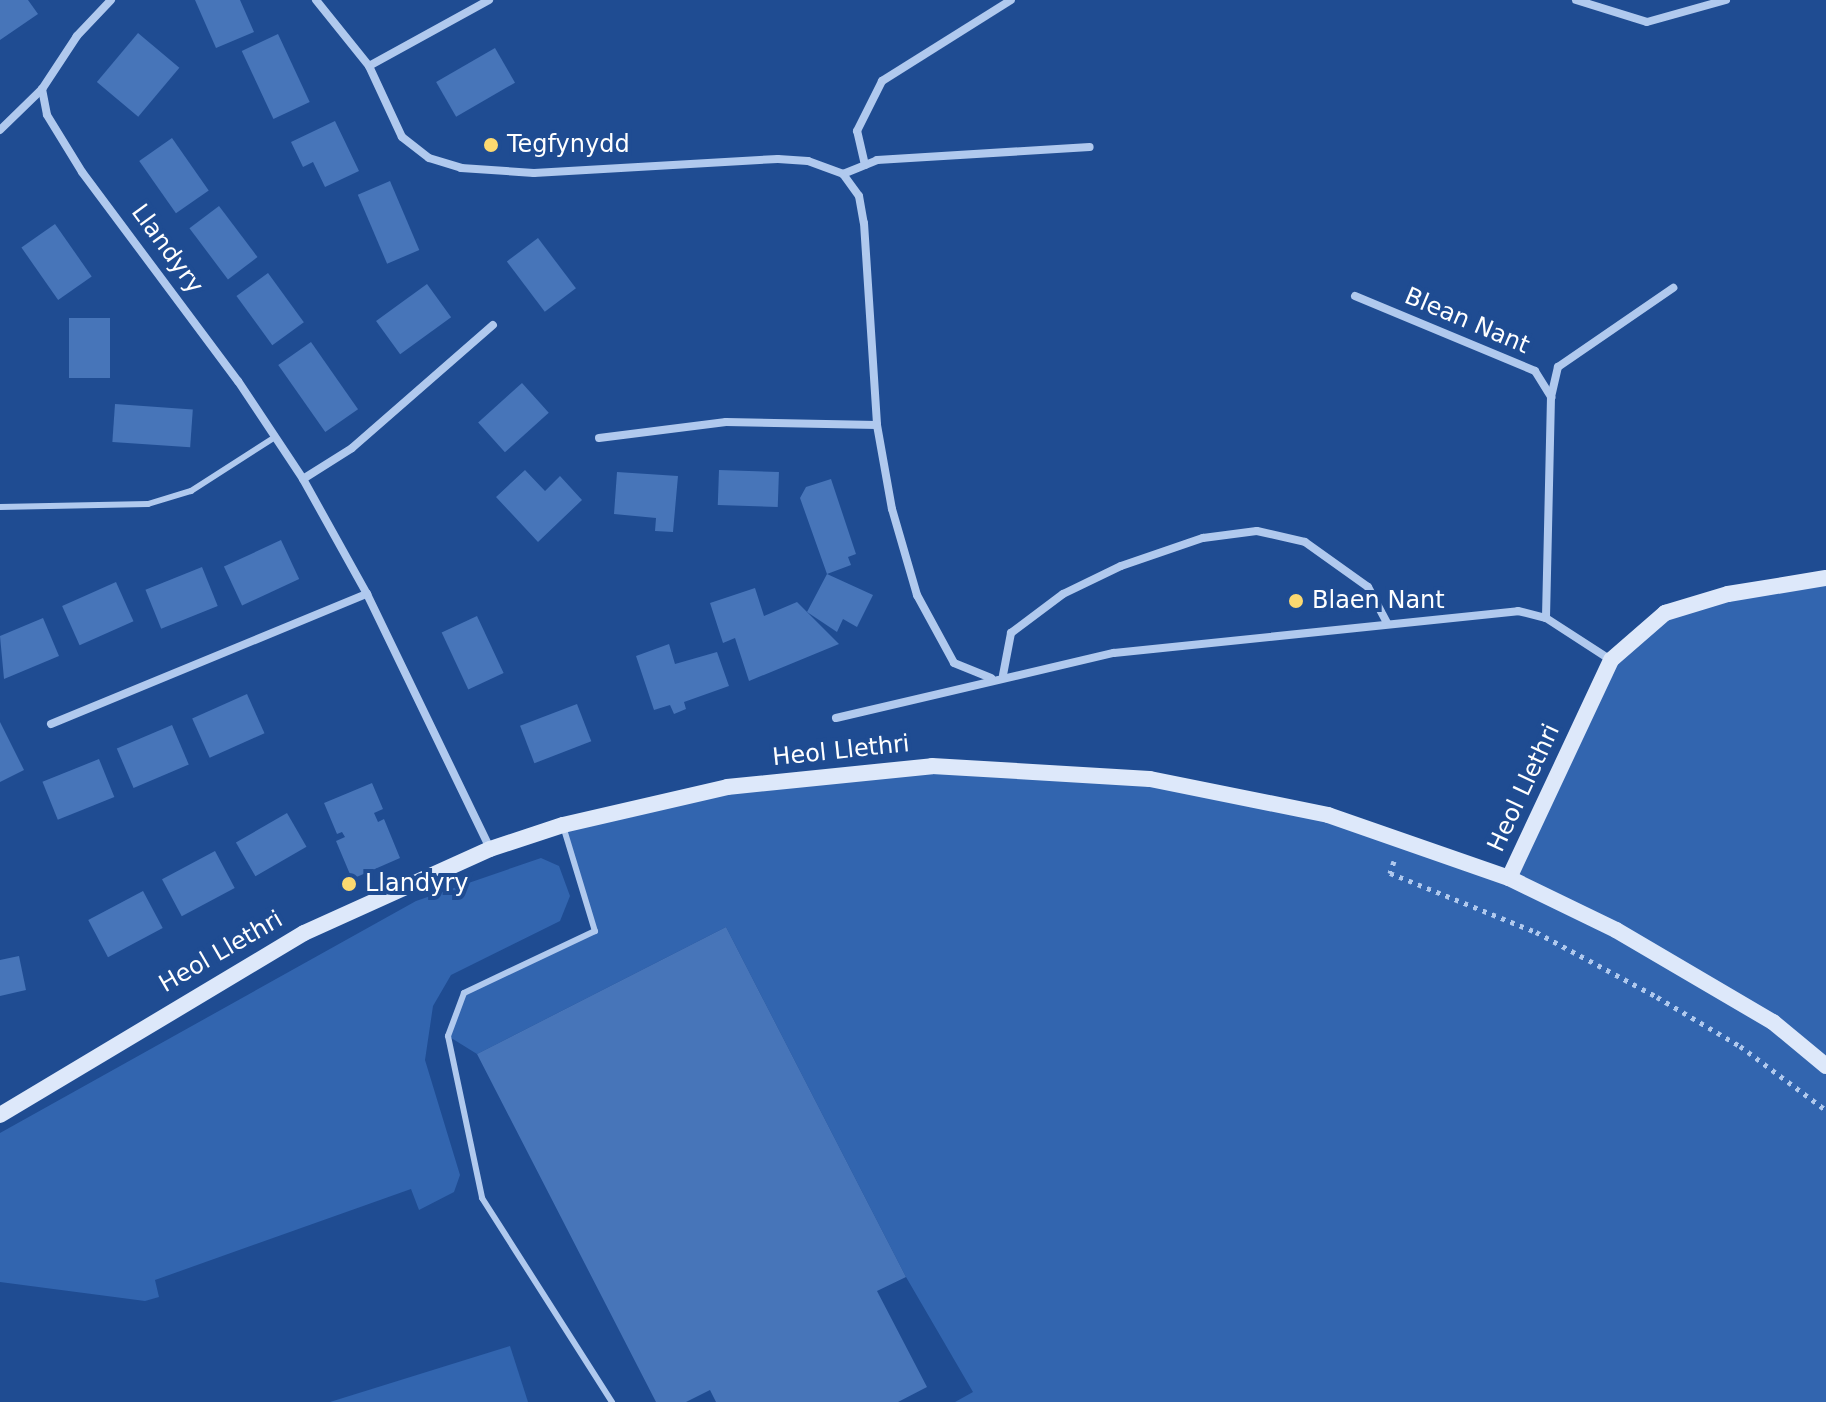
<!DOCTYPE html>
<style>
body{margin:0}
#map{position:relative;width:1826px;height:1402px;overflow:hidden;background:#1f4c92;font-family:"DejaVu Sans",sans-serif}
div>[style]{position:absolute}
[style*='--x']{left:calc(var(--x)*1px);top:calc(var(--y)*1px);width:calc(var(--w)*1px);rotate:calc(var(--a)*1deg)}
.green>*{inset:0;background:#3265af}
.building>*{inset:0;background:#4775b9;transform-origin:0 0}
.path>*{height:5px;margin-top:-2.5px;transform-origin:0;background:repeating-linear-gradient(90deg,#b0c9ee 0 4px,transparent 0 10px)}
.lane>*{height:6px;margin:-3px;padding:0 3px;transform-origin:3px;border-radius:3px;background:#b0c9ee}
.street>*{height:8px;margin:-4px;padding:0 4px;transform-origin:4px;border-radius:4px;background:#b0c9ee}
.secondary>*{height:16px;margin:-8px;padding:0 8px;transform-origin:8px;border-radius:8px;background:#dde8fa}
.dots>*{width:22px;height:22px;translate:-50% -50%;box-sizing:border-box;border:4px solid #1f4c92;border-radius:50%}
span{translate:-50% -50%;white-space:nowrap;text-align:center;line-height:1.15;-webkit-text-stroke:8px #1f4c92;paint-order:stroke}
.poi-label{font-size:24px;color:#fff}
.left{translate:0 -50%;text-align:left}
.street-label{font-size:24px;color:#fff}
</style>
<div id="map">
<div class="green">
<i style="clip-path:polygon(1826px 578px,1826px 1402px,955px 1402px,973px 1392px,906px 1277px,726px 927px,477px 1054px,448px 1036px,464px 993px,594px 931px,563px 825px,727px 787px,932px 766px,1150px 779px,1400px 840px,1509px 878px,1611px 660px,1665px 613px)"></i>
<i style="clip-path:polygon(541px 858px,559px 866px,570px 896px,560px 921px,451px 975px,433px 1006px,425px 1060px,460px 1175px,454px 1192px,419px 1210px,411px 1189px,155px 1280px,159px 1297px,145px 1301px,0 1282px,0 1133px,416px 901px)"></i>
<i style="clip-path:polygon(510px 1346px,528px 1402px,330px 1402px)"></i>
</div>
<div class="building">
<i style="clip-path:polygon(0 0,28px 0,38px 14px,0 40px)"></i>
<i style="clip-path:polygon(195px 0,240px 0,254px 32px,216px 48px)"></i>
<i style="left:138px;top:33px;width:54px;height:64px;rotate:40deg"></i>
<i style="left:278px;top:34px;width:75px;height:40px;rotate:65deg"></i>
<i style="left:495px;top:48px;width:40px;height:68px;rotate:60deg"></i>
<i style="clip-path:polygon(335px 121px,359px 171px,325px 187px,313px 162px,303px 167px,291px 142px)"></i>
<i style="left:172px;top:138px;width:64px;height:40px;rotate:55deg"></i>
<i style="left:390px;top:181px;width:75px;height:35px;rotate:67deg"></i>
<i style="left:219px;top:206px;width:64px;height:37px;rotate:53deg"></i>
<i style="left:55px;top:224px;width:64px;height:41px;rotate:55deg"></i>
<i style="left:538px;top:238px;width:63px;height:39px;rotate:53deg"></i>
<i style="left:268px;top:273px;width:61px;height:39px;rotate:54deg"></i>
<i style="left:427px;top:284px;width:41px;height:63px;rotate:54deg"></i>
<i style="left:69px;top:318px;width:41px;height:60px"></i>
<i style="left:311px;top:342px;width:82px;height:40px;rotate:55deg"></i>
<i style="left:522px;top:383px;width:40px;height:59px;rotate:48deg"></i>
<i style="left:115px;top:404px;width:78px;height:38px;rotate:4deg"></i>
<i style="clip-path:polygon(525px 470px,545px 491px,560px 476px,582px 500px,538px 542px,496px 497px)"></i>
<i style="left:719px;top:470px;width:60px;height:35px;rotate:2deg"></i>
<i style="clip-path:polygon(617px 472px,678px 476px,673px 532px,655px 531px,656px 518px,614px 514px)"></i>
<i style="clip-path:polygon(831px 479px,856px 554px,848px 557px,851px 565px,827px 574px,873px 595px,857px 627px,843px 619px,837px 632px,807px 612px,827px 574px,800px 498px,806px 487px)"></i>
<i style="left:281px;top:540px;width:43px;height:63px;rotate:65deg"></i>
<i style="left:202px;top:567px;width:42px;height:61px;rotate:68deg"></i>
<i style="left:116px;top:582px;width:43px;height:59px;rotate:66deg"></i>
<i style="clip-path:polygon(755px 588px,764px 616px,797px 602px,839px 644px,749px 681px,735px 638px,723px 643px,710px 603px)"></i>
<i style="left:477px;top:616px;width:63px;height:39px;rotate:65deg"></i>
<i style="clip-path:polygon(43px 618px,59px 656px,4px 679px,0 636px)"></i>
<i style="clip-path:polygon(669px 644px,675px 664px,717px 652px,729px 686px,684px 702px,686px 709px,674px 714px,670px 705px,654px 710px,636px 656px)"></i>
<i style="left:247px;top:694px;width:43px;height:60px;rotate:66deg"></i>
<i style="left:577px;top:704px;width:40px;height:61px;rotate:69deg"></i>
<i style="clip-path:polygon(0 722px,24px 770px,0 782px)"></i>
<i style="left:172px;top:725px;width:43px;height:60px;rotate:67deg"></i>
<i style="left:99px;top:759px;width:41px;height:61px;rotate:68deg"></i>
<i style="clip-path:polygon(372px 783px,383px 809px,374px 813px,378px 822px,384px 819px,400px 858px,352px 879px,336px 841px,345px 837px,342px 832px,337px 834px,324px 803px)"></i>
<i style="left:287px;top:813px;width:39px;height:59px;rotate:60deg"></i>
<i style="left:215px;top:851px;width:42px;height:60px;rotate:62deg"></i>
<i style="left:143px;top:891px;width:42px;height:62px;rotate:62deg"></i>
<i style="clip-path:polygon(726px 927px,906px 1277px,877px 1291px,927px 1387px,898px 1402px,716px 1402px,710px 1390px,686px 1402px,656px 1402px,477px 1054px)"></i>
<i style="clip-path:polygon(19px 956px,26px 990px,0 996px,0 960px)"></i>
</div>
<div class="path">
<i style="--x:1394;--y:861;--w:13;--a:108"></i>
<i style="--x:1390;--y:873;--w:157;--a:22"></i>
<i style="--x:1536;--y:932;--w:137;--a:28.2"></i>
<i style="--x:1657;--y:997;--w:96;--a:30.6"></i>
<i style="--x:1740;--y:1046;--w:107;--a:36.7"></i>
</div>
<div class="lane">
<i style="--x:0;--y:507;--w:148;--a:-1.2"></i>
<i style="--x:148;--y:504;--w:45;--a:-16.8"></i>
<i style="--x:191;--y:491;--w:100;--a:-32.7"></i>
<i style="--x:563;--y:826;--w:110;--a:73.1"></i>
<i style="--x:595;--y:931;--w:145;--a:154.7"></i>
<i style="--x:464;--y:993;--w:46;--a:110.4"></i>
<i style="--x:448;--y:1036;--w:166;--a:78.1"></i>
<i style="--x:482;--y:1198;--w:242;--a:57.5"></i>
</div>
<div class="street">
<i style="--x:111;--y:0;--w:50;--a:133.4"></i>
<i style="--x:77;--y:36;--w:64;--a:123.4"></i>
<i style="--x:42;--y:89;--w:26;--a:79"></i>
<i style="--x:47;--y:115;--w:67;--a:58.4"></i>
<i style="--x:82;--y:172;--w:261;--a:53.3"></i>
<i style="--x:238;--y:381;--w:118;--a:56.4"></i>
<i style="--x:303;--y:479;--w:132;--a:60.9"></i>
<i style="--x:367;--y:594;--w:283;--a:64.2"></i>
<i style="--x:316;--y:0;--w:85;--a:51.2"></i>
<i style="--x:369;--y:66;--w:78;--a:65.1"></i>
<i style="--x:402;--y:137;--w:34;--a:38"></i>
<i style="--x:429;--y:158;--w:34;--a:17"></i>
<i style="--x:461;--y:168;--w:73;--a:3.9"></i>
<i style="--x:534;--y:173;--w:244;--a:-3.3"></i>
<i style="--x:778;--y:159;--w:30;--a:4"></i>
<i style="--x:808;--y:161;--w:37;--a:20"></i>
<i style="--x:843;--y:174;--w:27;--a:54"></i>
<i style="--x:859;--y:196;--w:27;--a:80"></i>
<i style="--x:864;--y:223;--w:202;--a:86.3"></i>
<i style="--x:877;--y:425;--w:85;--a:79.9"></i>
<i style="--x:892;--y:509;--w:90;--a:73.8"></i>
<i style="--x:917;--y:595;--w:77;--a:61.4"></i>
<i style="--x:954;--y:663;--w:40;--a:22"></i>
<i style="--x:1576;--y:0;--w:74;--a:17.2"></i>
<i style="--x:1647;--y:22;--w:82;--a:-15.6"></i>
<i style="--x:369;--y:66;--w:137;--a:-28.8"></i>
<i style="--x:0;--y:130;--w:59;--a:-44.3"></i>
<i style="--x:865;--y:165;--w:35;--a:-103"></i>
<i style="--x:857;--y:131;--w:56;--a:-63.4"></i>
<i style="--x:882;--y:81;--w:152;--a:-32.1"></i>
<i style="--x:843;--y:174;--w:37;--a:-22"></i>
<i style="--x:877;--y:160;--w:213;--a:-3.5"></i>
<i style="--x:1355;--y:296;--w:195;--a:22.6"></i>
<i style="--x:1535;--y:371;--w:31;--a:58"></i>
<i style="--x:1551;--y:397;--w:221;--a:91.3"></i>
<i style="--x:1551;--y:397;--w:31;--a:-77"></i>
<i style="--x:1558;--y:367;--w:140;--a:-34.5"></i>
<i style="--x:599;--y:438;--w:128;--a:-7.2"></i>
<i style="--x:726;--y:422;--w:151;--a:1.1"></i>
<i style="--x:303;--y:479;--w:58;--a:-32.3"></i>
<i style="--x:352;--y:448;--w:187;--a:-41.1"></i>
<i style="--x:1003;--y:675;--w:43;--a:-79.2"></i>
<i style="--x:1011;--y:633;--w:65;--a:-36.9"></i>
<i style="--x:1063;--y:594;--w:64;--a:-25.8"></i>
<i style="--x:1121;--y:566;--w:87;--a:-18.9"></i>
<i style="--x:1203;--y:538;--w:54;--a:-7.4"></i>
<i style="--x:1257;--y:531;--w:49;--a:12.9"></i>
<i style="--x:1305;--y:542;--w:77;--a:35.5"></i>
<i style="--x:1368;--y:587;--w:40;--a:62"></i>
<i style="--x:836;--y:718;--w:285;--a:-13.2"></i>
<i style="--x:1114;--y:653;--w:406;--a:-5.9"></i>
<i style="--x:1518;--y:611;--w:29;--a:14"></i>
<i style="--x:1546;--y:618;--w:77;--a:32.9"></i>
<i style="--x:51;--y:724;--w:342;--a:-22.4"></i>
</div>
<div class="secondary">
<i style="--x:1509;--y:878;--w:241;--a:-64.9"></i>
<i style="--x:1611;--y:660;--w:72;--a:-41"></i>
<i style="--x:1665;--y:613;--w:66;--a:-16.8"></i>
<i style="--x:1728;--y:594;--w:99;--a:-9.3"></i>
<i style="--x:0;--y:1115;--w:354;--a:-30.9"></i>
<i style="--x:304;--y:933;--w:204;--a:-24.3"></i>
<i style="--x:490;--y:849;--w:77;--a:-18.2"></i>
<i style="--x:563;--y:825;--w:168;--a:-13"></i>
<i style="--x:727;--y:787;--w:206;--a:-5.8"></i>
<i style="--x:932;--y:766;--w:218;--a:3.4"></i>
<i style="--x:1150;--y:779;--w:182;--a:11.4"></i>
<i style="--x:1328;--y:815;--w:192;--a:19.2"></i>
<i style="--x:1509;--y:878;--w:119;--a:25.9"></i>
<i style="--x:1616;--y:930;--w:182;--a:30.4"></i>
<i style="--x:1773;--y:1022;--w:69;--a:39.7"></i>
</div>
<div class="dots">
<i style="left:491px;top:145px;background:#fcd970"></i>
<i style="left:1296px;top:601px;background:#fcd970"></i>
<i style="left:349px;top:884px;background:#fcd970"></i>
</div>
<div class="poi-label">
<span class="left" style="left:507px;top:145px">Tegfynydd</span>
<span class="left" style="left:1312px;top:601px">Blaen Nant</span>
<span class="left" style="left:365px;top:884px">Llandyry</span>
</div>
<div class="street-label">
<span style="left:167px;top:249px;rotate:54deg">Llandyry</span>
<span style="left:1467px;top:321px;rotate:23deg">Blean Nant</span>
<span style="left:841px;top:751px;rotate:-6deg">Heol Llethri</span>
<span style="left:1524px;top:788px;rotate:-65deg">Heol Llethri</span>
<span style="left:221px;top:952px;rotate:-30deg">Heol Llethri</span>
</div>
</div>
